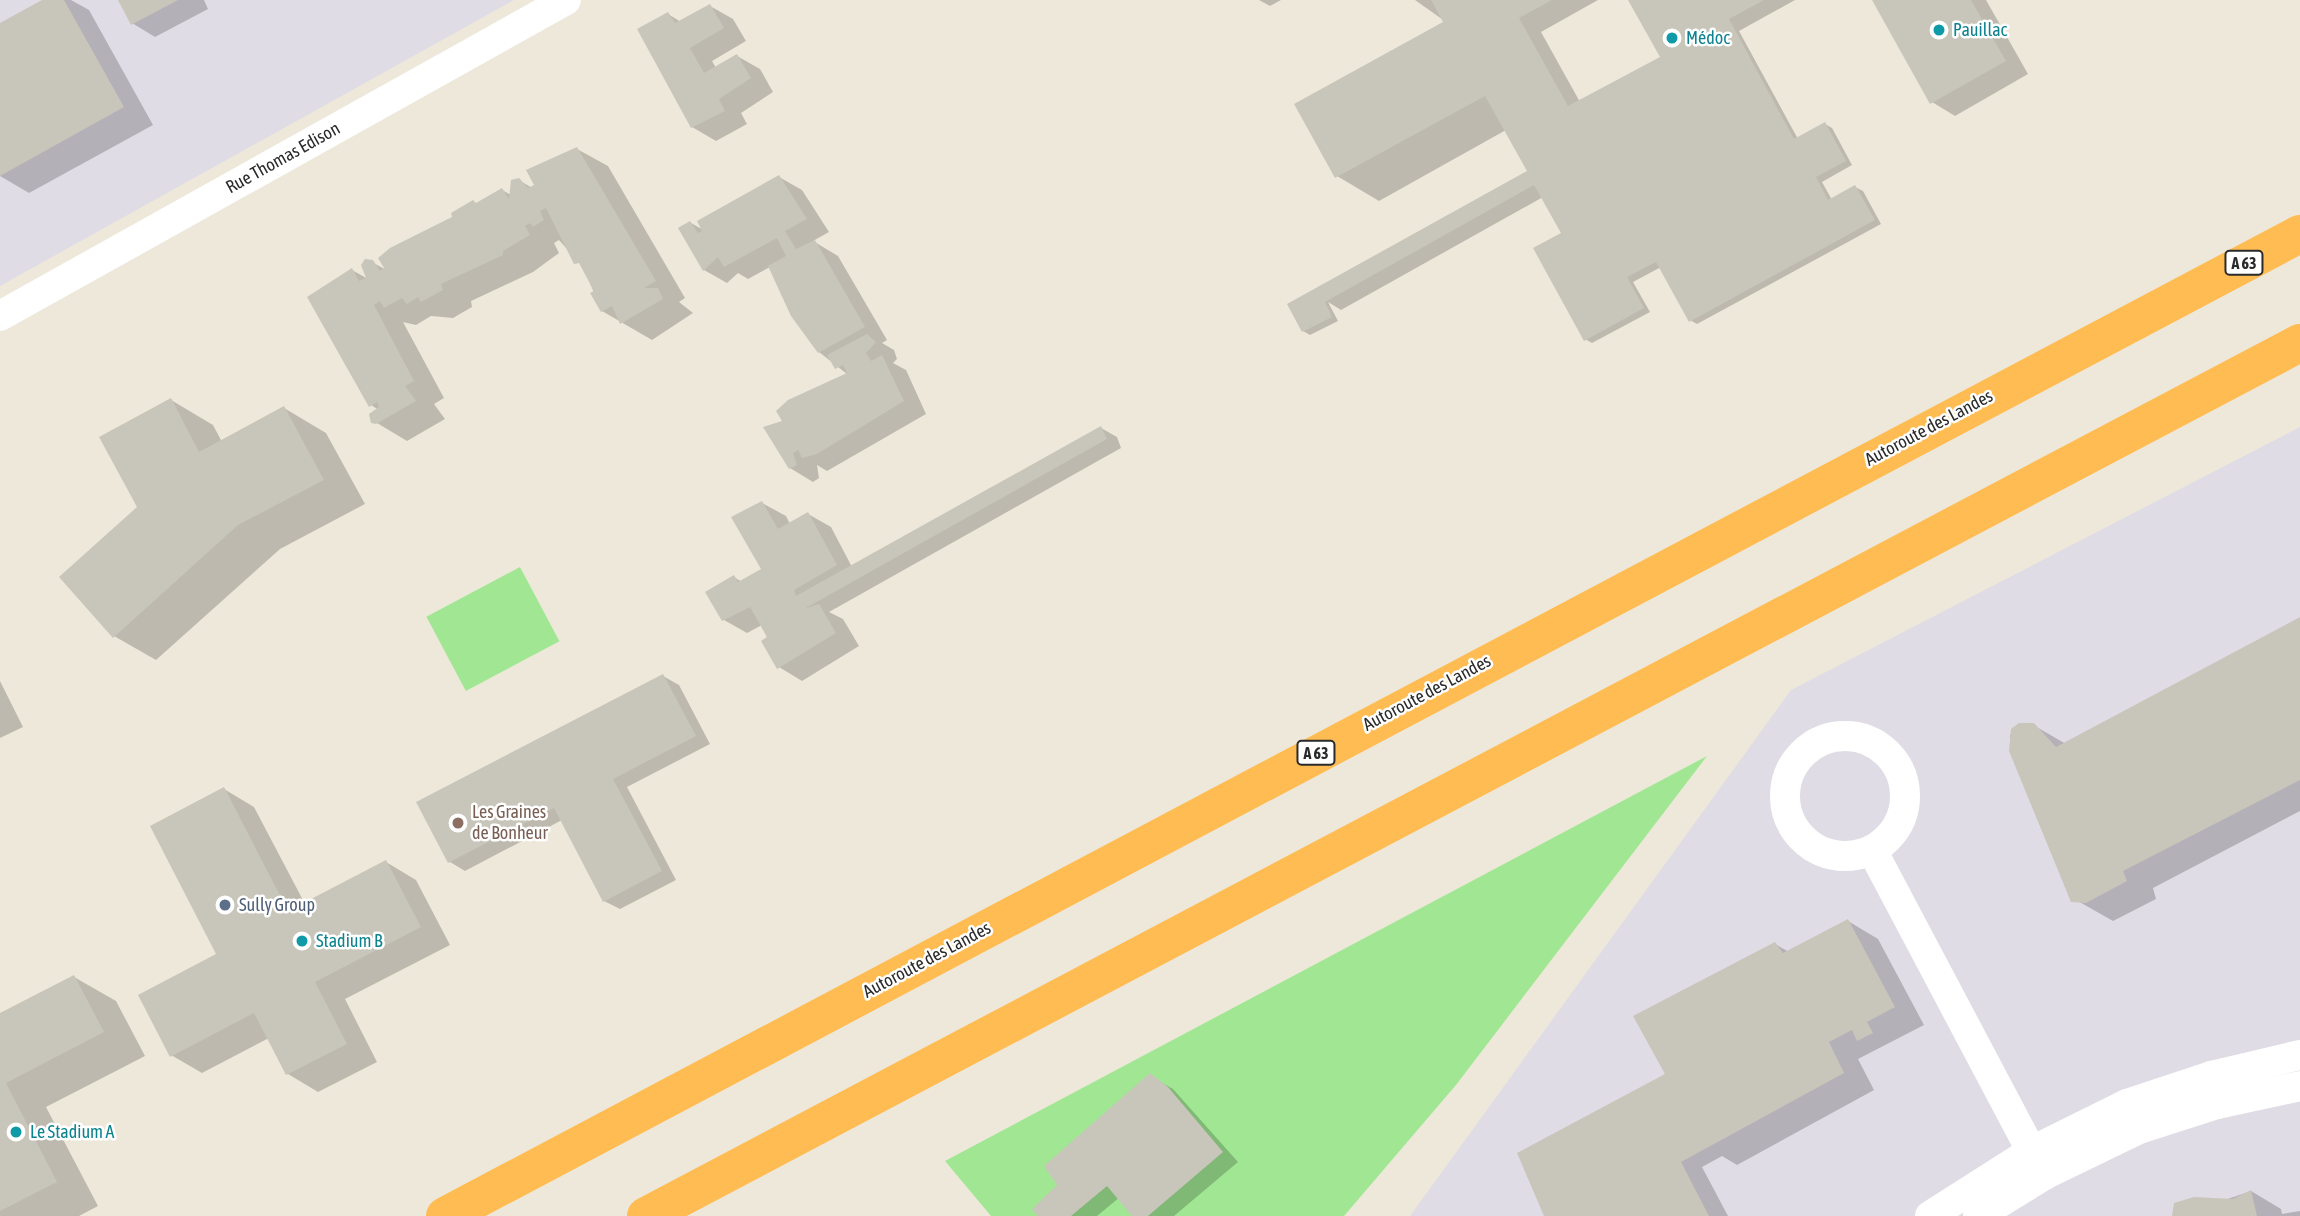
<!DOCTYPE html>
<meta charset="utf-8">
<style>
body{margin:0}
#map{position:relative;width:2300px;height:1216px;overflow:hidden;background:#ede8da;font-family:"Asap Condensed",sans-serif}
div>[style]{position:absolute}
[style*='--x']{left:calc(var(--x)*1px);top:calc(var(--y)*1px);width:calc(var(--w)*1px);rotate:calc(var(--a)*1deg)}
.industrial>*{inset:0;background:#e0dce5}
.green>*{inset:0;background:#a1e793;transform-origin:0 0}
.shadow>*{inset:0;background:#0003}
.building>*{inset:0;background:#c8c5ba}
.minor>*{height:30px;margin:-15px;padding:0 15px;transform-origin:15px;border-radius:15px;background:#fff}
.minor>.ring{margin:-15px;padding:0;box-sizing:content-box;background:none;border:30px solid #fff;border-radius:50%}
.motorway>*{height:38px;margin:-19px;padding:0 19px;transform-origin:19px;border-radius:19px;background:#ffbc53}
.dots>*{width:19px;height:19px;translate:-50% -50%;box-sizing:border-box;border:4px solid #fff;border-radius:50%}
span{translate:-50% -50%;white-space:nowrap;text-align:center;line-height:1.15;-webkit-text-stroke:5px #fff;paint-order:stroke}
.shield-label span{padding:2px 5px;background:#fff;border:2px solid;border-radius:5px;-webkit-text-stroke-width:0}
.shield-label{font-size:16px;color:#2a2a2a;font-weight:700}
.culture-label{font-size:18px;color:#0d838f}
.left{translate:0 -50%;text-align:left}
.street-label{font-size:18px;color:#2a2a2a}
.education-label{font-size:18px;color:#785e54}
.service-label{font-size:18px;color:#4e5e75}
</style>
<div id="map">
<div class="industrial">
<i style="clip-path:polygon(0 0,514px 0,0 286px)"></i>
<i style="clip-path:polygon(2300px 427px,2300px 1216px,1410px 1216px,1791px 690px)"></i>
</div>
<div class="green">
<i style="left:520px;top:567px;width:84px;height:106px;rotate:62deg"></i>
<i style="clip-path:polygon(1707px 756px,1456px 1085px,1344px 1216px,991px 1216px,945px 1161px)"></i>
</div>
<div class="shadow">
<i style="clip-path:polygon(45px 0,71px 0,89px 10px,153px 125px,29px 193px,0 176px,0 25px)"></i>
<i style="clip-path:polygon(120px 0,204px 0,208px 9px,155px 37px,132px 23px)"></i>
<i style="clip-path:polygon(1259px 0,1281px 0,1270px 6px)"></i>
<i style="clip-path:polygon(1415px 0,1598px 0,1541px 32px,1580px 102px,1662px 57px,1630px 0,1795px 0,1739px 31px,1798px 139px,1825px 124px,1832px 128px,1852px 165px,1822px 182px,1832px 200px,1855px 187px,1863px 191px,1881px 224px,1697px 324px,1690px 320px,1661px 267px,1633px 282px,1650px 312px,1592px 343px,1585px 339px,1563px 234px,1543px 197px,1341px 310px,1328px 302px,1338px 321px,1310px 335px,1303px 331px,1289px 305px,1529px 172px,1506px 130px,1379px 201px,1337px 176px,1446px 22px)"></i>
<i style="clip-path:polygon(1874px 0,1986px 0,2028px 74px,1955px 116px,1932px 102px)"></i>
<i style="clip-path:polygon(710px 6px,733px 19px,746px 41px,712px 61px,716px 68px,737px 56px,760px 69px,773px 92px,741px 113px,747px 124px,716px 141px,692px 127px,668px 14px,681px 22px)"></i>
<i style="clip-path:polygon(577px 149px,608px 166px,685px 298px,679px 302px,693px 313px,652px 340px,602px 311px,583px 267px,559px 240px,554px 243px,559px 253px,533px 272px,471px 301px,472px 307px,453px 318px,431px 316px,416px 325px,403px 322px,444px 398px,434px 404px,445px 419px,407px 441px,377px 423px,379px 410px,371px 405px,352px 270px,368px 279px,372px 262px,386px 270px,477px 205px,502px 190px,511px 195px,519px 180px,532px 188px)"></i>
<i style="clip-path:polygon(779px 177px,802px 190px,829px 232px,813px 241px,838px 256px,887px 340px,882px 343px,894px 350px,897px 359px,893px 363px,906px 370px,926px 414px,827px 471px,817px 465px,819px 478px,813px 482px,790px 468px,784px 422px,847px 374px,819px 352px,782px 296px,770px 267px,748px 279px,738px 273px,727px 283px,704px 270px,681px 226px,691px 223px,705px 231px)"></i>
<i style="clip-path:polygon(171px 400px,213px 425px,222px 442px,284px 408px,326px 433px,365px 504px,280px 549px,156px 660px,114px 636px)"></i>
<i style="clip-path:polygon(1101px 428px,1117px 437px,1121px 448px,829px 612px,843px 619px,859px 646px,802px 681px,779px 667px,762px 625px,747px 633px,724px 620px,734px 577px,742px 582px,763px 570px,762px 503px,786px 516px,790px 524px,808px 514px,831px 527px,852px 567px)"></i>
<i style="clip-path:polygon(2300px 619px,2300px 811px,2153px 888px,2156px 899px,2113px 921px,2069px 896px,2011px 750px,2010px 735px,2020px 724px,2033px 725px,2066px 744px)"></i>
<i style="clip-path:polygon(663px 676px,679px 685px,710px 744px,627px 787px,676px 880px,620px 909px,604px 901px,562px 820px,465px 871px,450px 862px,419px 803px)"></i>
<i style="clip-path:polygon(0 681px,23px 727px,0 738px)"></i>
<i style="clip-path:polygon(224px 789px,254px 807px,305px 904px,386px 862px,416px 880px,450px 945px,345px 999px,377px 1062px,318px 1092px,288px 1074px,269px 1038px,202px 1073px,171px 1055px,219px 955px)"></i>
<i style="clip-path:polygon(1848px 921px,1878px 939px,1924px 1025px,1858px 1059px,1874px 1090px,1737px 1165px,1722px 1156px,1702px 1167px,1728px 1216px,1546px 1216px,1775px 944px,1789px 952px)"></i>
<i style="clip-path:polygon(74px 977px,116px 1001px,145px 1056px,46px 1107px,98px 1206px,79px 1216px,0 1216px,0 1015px)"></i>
<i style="clip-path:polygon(1150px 1076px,1173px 1089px,1238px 1162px,1174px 1216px,1134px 1216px,1120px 1197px,1097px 1216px,1040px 1216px,1059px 1185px)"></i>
<i style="clip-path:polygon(2251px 1191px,2281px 1209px,2282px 1214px,2300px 1211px,2300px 1216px,2174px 1216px,2195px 1199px,2222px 1201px)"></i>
</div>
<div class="building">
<i style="clip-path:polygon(42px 0,64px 0,124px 107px,0 176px,0 23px)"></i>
<i style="clip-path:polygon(118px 0,178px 0,131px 25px)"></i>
<i style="clip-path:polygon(1431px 0,1552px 0,1519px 18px,1568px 106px,1660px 57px,1628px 0,1764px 0,1729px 19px,1794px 139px,1825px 122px,1846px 161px,1816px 177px,1828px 200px,1855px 185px,1875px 220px,1689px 322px,1656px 262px,1627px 277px,1644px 308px,1584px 341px,1533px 248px,1561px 233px,1534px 185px,1325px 302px,1332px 317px,1302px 332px,1287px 304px,1527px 171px,1485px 96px,1335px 178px,1294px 104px,1443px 22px)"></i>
<i style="clip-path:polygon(1872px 0,1971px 0,2006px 61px,1930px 104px)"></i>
<i style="clip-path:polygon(710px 4px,724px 28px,690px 48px,704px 73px,737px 54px,751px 78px,719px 99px,725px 111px,691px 128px,637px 29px,668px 12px,675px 23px)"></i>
<i style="clip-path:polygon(577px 147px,656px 281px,644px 288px,658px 288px,663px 299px,620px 324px,612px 306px,601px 312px,590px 293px,594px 291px,579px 263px,574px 264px,546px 208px,540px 211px,544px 220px,533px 227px,530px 223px,525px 226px,530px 235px,503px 251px,503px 255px,441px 284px,443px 290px,421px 302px,418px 297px,407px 304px,402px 298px,384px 308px,380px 301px,374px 305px,414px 381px,405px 386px,416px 401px,376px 424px,371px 423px,369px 414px,379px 407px,377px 402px,369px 407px,307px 297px,352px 268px,359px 281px,366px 278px,361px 265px,365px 259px,373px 260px,380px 271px,384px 268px,378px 258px,390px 248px,452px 217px,451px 213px,473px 200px,476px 203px,502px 188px,509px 199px,511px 180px,519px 178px,528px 188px,534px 185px,526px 170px)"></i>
<i style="clip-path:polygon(779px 175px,807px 219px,785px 231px,796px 249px,815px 240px,865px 327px,818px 353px,791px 316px,768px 266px,786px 256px,777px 238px,724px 267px,718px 257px,703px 271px,678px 228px,690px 221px,698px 233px,702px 231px,697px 221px)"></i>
<i style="clip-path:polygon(867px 334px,876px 342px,866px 353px,871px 361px,882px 355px,904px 401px,817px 454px,802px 458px,798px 450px,793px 453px,797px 465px,789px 469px,763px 427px,782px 421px,776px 411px,788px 400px,847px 373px,843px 365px,835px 369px,827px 355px)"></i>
<i style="clip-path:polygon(171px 398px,199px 452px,284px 406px,324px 480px,238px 525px,113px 638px,59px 577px,137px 507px,99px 437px)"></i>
<i style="clip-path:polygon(1101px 426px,1107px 439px,804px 609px,819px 604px,836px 633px,777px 669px,761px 641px,767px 637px,750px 607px,722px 621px,705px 592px,734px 575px,738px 582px,761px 569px,731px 517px,762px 501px,778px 529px,808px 512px,837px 565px,794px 590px,796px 596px)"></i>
<i style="clip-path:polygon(2300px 617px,2300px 780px,2123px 871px,2127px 881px,2086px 903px,2071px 902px,2009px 751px,2011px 729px,2019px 723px,2034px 723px,2056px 747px)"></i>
<i style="clip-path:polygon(663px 674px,696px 736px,613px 779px,662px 871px,603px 902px,554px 808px,448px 863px,416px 802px)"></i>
<i style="clip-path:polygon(224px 787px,288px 911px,386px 860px,421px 927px,315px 982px,347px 1044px,286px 1075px,254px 1013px,170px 1057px,138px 995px,216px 954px,150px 826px)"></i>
<i style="clip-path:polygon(1848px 919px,1895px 1007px,1867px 1022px,1873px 1033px,1857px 1041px,1852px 1030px,1829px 1042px,1844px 1073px,1681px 1162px,1709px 1216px,1544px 1216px,1517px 1153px,1665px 1074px,1633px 1016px,1775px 942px,1783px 953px)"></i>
<i style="clip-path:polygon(74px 975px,104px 1032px,6px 1083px,57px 1182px,0 1211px,0 1013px)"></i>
<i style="clip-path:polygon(1150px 1073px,1168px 1087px,1223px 1152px,1148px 1216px,1132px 1216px,1107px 1186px,1071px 1216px,1038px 1216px,1032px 1209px,1057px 1185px,1044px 1166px)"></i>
<i style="clip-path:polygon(2251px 1190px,2257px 1216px,2172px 1216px,2174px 1203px,2194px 1197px,2233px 1199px)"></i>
</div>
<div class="minor">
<i style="--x:0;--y:316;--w:648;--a:-29.17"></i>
<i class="ring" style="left:1785px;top:736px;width:90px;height:90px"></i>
<i style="--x:1872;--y:850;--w:368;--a:62.1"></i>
<i style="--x:1930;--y:1216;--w:121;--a:-32.5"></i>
<i style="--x:2032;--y:1151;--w:106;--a:-26.3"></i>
<i style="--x:2127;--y:1104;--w:89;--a:-18.4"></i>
<i style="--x:2211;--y:1076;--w:91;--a:-13.3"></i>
<i style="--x:1978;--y:1216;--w:78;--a:-31.8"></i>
<i style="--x:2044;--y:1175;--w:106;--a:-25.8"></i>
<i style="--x:2139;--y:1129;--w:82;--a:-17.8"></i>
<i style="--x:2217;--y:1104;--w:85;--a:-12.2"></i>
</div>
<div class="motorway">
<i style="--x:445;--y:1216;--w:2099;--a:-27.9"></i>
<i style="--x:646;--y:1216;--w:1870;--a:-27.83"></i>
</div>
<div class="dots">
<i style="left:1939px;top:30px;background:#0f9aa8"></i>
<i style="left:1672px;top:38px;background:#0f9aa8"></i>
<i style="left:458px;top:823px;background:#8d6e63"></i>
<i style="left:225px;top:905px;background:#5c6f8a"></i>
<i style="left:302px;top:941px;background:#0f9aa8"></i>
<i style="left:16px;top:1132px;background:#0f9aa8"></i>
</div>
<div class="shield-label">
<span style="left:2244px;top:263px">A 63</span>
<span style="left:1316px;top:753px">A 63</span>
</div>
<div class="culture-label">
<span class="left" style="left:1953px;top:30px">Pauillac</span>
<span class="left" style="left:1686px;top:38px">Médoc</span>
<span class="left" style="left:316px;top:941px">Stadium B</span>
<span class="left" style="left:30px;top:1132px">Le Stadium A</span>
</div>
<div class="street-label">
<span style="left:283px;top:158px;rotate:-29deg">Rue Thomas Edison</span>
<span style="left:1929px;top:428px;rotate:-28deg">Autoroute des Landes</span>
<span style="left:1427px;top:693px;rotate:-28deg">Autoroute des Landes</span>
<span style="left:927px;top:960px;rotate:-28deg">Autoroute des Landes</span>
</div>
<div class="education-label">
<span class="left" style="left:472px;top:823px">Les Graines<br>de Bonheur</span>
</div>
<div class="service-label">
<span class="left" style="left:239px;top:905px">Sully Group</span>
</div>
</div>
